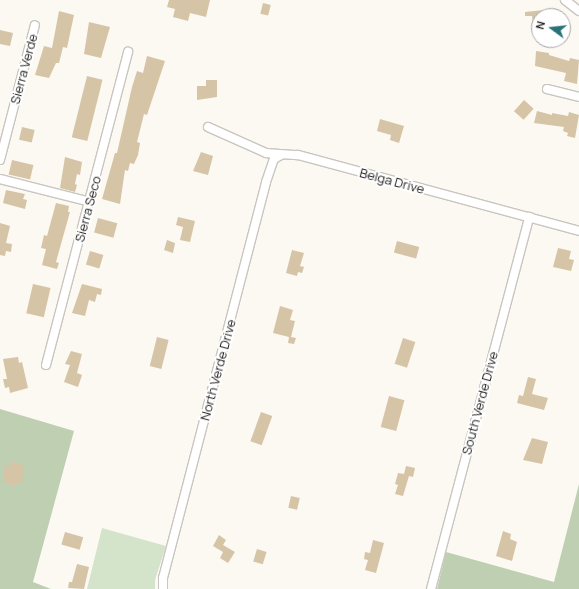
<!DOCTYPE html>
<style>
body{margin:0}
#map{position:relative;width:579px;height:589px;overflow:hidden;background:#fcf9f3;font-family:Manrope,sans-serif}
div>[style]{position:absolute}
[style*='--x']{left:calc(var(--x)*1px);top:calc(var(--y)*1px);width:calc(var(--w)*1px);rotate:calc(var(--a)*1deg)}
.green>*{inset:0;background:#d4e4ca}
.forest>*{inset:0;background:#becfb2}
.building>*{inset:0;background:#d6c4a7;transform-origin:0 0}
.roads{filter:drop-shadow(1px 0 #c9c5c0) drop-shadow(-1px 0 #c9c5c0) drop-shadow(0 1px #c9c5c0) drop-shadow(0 -1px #c9c5c0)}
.minor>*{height:8px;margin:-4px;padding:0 4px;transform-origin:4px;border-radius:4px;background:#fff}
span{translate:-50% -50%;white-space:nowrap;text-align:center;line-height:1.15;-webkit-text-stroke:4px #fff;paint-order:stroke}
.street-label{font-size:13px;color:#252422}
.north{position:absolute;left:531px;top:8px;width:40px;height:40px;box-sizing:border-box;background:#fff;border:1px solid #a8a7a7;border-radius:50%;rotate:285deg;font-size:11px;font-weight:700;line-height:16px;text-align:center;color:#252422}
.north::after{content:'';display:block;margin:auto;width:14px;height:18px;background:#297377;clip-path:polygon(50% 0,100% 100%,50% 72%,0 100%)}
</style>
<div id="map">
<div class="green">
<i style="clip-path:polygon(102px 528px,166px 546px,155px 580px,155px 589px,87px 589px)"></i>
</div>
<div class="forest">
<i style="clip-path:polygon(0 409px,74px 431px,33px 582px,51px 589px,0 589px)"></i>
<i style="clip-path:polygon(579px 484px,579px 589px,437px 589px,446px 552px,554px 582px)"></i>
</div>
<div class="building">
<i style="clip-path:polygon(169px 0,210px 0,206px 17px,190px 13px,188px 21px,173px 17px,175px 9px,167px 7px)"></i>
<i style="left:263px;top:3px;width:8px;height:11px;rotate:14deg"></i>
<i style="clip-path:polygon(544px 10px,545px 16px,539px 16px,539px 24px,533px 24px,532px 16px,525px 16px,525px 12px)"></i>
<i style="clip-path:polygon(59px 11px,74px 15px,67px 48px,63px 47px,59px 63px,56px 63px,49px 78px,35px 75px,44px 46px,52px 48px)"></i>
<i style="clip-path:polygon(89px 22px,110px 27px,101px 58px,84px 54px)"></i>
<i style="clip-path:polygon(0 30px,13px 33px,10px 46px,0 44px)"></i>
<i style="clip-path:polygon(536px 51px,549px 53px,549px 55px,569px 61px,570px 58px,579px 60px,577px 84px,564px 81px,566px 73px,535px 66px)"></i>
<i style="clip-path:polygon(147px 56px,165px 61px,147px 115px,144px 114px,137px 142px,140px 143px,138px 155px,134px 164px,130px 163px,128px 171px,125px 170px,120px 204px,102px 199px,115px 153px,117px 153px,132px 87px,137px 71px,143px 73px)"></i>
<i style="left:87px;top:76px;width:16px;height:63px;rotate:14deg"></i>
<i style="clip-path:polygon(206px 80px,217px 80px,217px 97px,197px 100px,197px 86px,206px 86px)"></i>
<i style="left:524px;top:100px;width:13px;height:15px;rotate:42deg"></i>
<i style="clip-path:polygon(537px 111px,552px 115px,552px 113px,568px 116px,569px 112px,579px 115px,575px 138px,567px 136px,568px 133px,563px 131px,564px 127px,534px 123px)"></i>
<i style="clip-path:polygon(380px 119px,404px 126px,399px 143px,390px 140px,391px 135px,377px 131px)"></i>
<i style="left:22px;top:127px;width:13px;height:13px;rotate:13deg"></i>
<i style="clip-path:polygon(201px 152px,213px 156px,208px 175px,193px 171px)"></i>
<i style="clip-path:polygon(65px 157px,82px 162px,80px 175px,77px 174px,75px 184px,77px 185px,75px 192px,60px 188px)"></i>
<i style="left:12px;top:160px;width:22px;height:15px;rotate:13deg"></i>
<i style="clip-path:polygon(6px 190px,25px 194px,23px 199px,27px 200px,25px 209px,3px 203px)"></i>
<i style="clip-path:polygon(56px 203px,69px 206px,68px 212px,70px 212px,56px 262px,59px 263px,57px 269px,42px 265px,46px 249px,41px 248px,44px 235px,47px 236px)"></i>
<i style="clip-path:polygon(178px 217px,195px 221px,190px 242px,180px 240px,183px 227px,176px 225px)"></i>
<i style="left:98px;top:218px;width:20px;height:15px;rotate:15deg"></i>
<i style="clip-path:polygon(0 223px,10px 226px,6px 243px,12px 244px,11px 252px,6px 251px,5px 256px,0 255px)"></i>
<i style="clip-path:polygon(167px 240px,175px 243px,173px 253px,164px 250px)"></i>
<i style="left:397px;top:241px;width:23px;height:12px;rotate:15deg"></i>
<i style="clip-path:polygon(558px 248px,571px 251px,569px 259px,574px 260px,571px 271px,553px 267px)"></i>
<i style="clip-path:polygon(292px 250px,304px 253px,300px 266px,304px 267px,302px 273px,298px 272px,297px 276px,286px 273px)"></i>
<i style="left:90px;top:251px;width:14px;height:14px;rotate:17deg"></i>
<i style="left:33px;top:284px;width:18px;height:30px;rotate:13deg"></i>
<i style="clip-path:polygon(82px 284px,102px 289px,101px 295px,97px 294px,95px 302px,89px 300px,85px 316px,72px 313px)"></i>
<i style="clip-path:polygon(280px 306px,293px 310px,290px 320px,295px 321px,291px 337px,296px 338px,294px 344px,288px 343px,289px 337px,273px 333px)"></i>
<i style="left:157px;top:337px;width:12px;height:30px;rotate:14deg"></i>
<i style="left:403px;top:338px;width:13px;height:27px;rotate:18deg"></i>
<i style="clip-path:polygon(71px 351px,82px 354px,77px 373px,82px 375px,78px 387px,64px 382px,70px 365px,65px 364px)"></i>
<i style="clip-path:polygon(18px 357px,19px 363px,22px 362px,28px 388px,10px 393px,9px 387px,5px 388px,3px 379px,7px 379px,3px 359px)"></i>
<i style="clip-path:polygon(528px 377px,536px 379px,532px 394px,548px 398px,544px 410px,517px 403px,519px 395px,523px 396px)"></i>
<i style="left:389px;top:396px;width:16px;height:32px;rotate:15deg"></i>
<i style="left:261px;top:412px;width:12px;height:31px;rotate:20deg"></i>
<i style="clip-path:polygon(532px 438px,548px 442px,542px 464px,523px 460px)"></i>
<i style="clip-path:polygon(12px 461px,24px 466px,22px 484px,15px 483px,15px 487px,3px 481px,5px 465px,12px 465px)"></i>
<i style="clip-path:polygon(406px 466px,415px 468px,413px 477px,409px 476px,403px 496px,395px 494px,398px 485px,395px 484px,398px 473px,404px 474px)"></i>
<i style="left:291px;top:496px;width:9px;height:12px;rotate:13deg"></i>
<i style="clip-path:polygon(503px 531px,511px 534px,510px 539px,517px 542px,512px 561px,496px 556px)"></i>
<i style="left:65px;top:532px;width:19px;height:13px;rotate:16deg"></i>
<i style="clip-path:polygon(219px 535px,226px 540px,223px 545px,235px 552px,228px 563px,220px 558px,223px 552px,213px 546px)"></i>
<i style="clip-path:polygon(373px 540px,384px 543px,376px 573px,365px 570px,368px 560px,364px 559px,365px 552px,370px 553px)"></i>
<i style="left:257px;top:549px;width:10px;height:13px;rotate:17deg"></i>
<i style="clip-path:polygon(77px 564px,89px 567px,84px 589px,68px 588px,69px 582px,72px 582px)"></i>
</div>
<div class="roads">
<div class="minor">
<i style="--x:565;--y:0;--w:18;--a:38"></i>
<i style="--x:547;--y:89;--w:33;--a:14"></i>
<i style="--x:208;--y:127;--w:64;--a:24.1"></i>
<i style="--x:266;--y:153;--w:32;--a:4"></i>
<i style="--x:298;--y:155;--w:291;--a:15.1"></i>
<i style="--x:0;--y:160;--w:139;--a:-75.5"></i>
<i style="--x:0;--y:179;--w:93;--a:14.3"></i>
<i style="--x:46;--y:365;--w:324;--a:-75.3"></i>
<i style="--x:163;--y:589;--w:11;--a:-90"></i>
<i style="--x:163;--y:578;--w:409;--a:-75.4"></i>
<i style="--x:266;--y:182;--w:24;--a:-71"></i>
<i style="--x:274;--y:159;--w:8;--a:-30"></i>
<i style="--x:431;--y:589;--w:385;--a:-75.2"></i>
</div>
</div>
<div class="street-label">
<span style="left:24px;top:69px;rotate:-75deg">Sierra Verde</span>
<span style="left:392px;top:181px;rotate:15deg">Belga Drive</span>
<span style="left:88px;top:209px;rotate:-75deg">Sierra Seco</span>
<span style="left:218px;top:370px;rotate:-75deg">North Verde Drive</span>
<span style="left:480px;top:403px;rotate:-75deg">South Verde Drive</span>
</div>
<div class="north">N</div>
</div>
